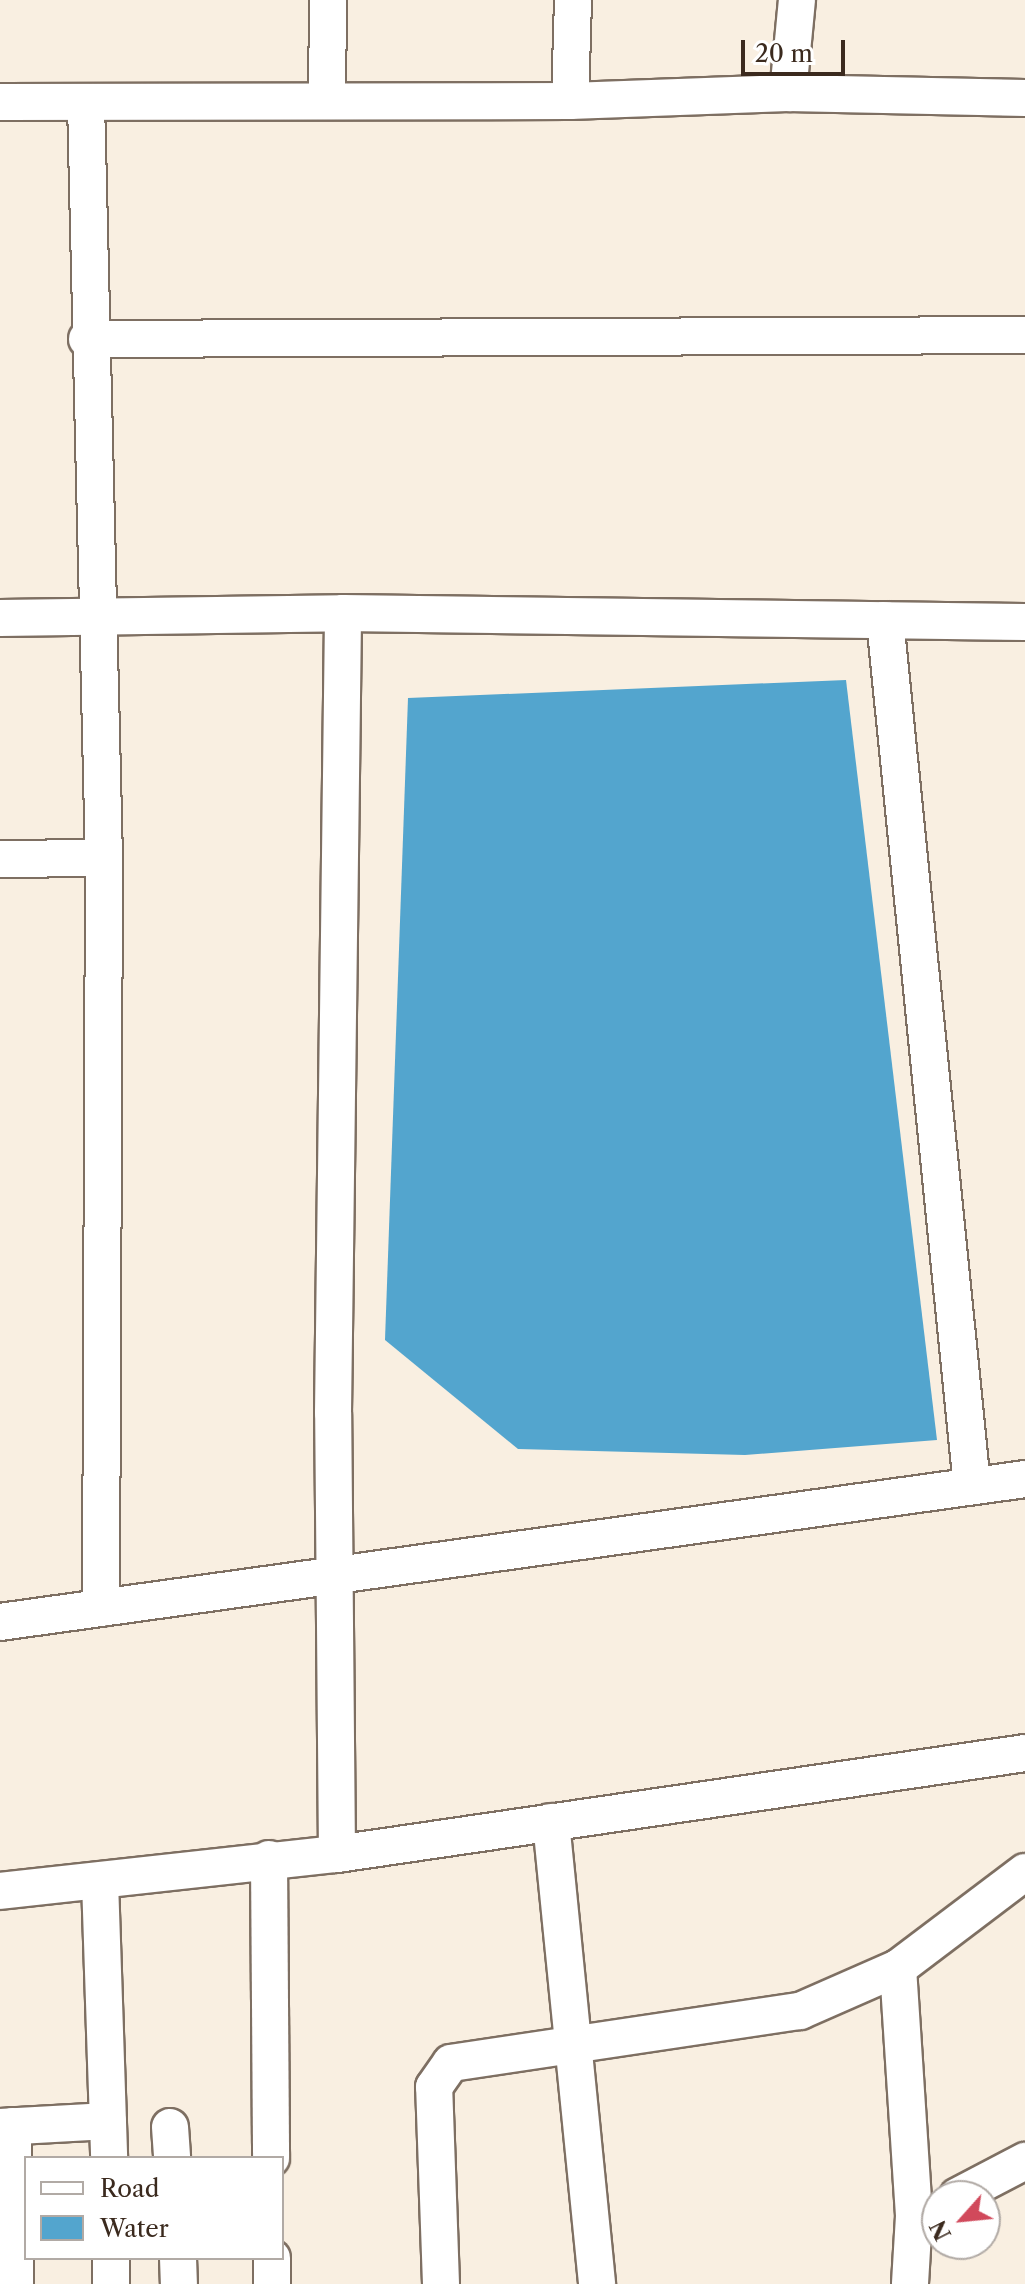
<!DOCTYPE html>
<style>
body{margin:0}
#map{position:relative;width:1025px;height:2284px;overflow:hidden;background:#f9efe1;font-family:"Libre Caslon Text",serif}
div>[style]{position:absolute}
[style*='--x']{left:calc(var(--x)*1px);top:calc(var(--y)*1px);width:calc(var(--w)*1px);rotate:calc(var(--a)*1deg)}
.water>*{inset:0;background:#53a5ce}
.roads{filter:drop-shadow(2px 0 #7e6f62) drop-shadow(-2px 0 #7e6f62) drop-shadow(0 2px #7e6f62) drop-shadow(0 -2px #7e6f62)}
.minor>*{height:36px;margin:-18px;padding:0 18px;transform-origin:18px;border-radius:18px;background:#fff}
span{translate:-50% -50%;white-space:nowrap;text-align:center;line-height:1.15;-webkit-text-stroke:8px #fff;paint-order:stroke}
.legend{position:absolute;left:24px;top:2156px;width:260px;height:104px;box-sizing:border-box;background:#fff;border:2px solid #b1aaa5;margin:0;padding:10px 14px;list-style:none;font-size:24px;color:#3b2a1e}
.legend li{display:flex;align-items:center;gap:16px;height:40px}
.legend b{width:40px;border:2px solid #b1aaa5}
.north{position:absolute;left:921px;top:2180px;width:80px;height:80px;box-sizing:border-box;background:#fff;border:2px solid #b1aaa5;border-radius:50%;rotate:243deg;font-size:22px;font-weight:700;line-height:32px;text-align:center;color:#3b2a1e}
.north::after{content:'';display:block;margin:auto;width:28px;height:36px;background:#d1495b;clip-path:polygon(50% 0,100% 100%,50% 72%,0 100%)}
.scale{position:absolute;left:741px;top:40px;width:104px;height:36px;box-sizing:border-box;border:4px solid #3b2a1e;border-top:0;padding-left:10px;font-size:24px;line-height:28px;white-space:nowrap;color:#3b2a1e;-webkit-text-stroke:6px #fff;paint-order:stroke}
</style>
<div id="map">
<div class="water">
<i style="clip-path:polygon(846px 680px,937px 1440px,745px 1455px,518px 1449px,385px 1340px,408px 698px)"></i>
</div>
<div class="roads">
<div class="minor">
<i style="--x:788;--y:93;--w:93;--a:-84.5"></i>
<i style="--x:327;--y:98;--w:98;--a:-89.4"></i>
<i style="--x:570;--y:101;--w:101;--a:-88.3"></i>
<i style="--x:0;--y:102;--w:570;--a:-0.1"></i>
<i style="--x:570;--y:101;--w:218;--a:-2.1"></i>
<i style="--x:788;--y:93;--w:237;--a:1.2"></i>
<i style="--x:86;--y:102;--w:756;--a:88.64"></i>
<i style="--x:104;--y:858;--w:750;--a:90.23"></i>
<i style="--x:87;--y:339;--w:938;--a:-0.24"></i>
<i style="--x:0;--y:618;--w:343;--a:-0.8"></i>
<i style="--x:343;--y:613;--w:682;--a:0.76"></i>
<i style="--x:885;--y:620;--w:870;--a:84.26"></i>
<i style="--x:0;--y:859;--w:104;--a:-0.6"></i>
<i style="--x:0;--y:1622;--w:1035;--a:-7.94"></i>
<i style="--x:551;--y:1822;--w:464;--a:84.3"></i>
<i style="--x:337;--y:1854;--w:441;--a:-90.5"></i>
<i style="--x:333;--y:1413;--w:800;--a:-89.28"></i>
<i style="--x:269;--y:1859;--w:299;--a:89.6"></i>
<i style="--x:100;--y:1881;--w:277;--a:88.1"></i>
<i style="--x:0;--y:1891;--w:339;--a:-6.3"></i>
<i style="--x:337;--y:1854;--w:695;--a:-8.35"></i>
<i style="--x:898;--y:1968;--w:249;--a:86.3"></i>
<i style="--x:914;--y:2216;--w:68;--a:93.4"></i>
<i style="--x:13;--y:2126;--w:158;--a:89.3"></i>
<i style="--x:0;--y:2127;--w:108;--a:-3.2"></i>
<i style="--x:170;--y:2127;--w:31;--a:86"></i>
<i style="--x:958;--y:2196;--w:76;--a:-27.6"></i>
<i style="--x:111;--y:2258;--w:26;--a:90"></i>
<i style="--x:178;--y:2258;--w:26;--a:88"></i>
<i style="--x:272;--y:2258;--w:26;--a:90"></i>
<i style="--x:441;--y:2284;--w:197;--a:-92"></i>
<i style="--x:434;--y:2087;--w:29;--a:-55"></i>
<i style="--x:451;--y:2063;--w:353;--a:-8.5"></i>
<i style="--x:800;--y:2011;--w:107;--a:-23.7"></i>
<i style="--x:898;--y:1968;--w:159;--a:-37.1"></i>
</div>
</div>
<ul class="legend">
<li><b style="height:10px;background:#fff"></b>Road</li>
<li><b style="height:22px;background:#53a5ce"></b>Water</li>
</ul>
<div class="north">N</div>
<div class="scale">20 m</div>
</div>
